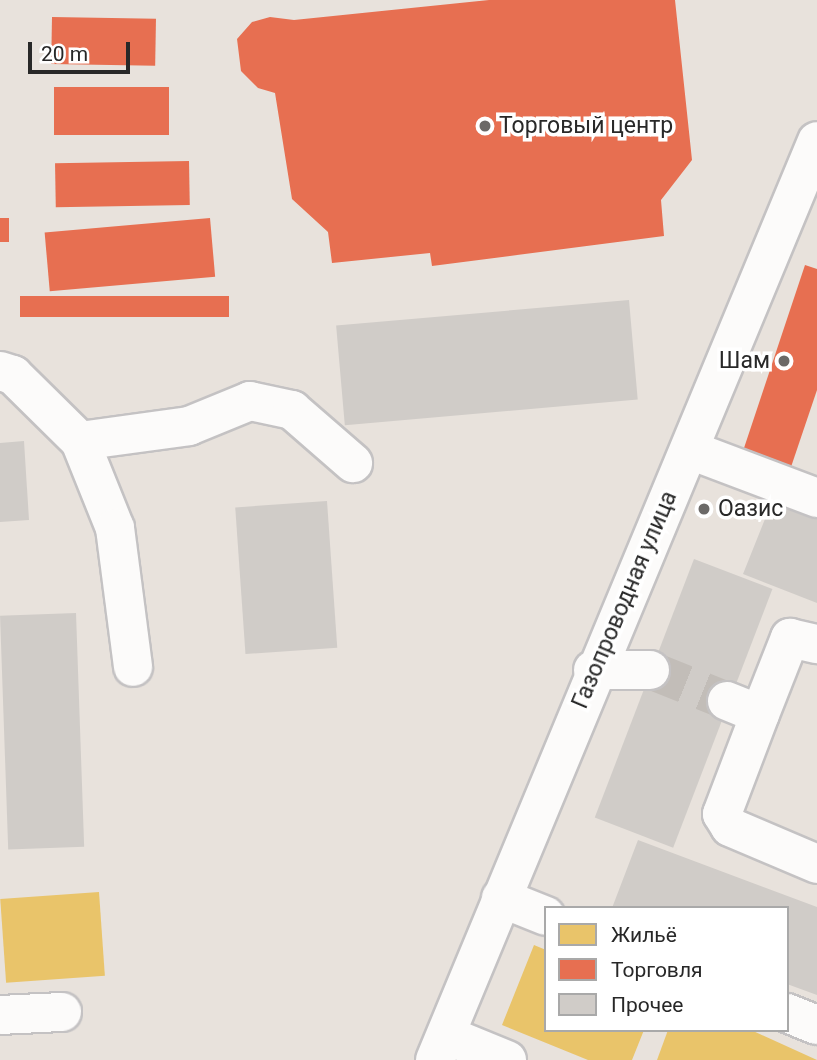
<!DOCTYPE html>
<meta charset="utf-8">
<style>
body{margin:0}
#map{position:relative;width:817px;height:1060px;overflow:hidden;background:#e8e2dc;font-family:Roboto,sans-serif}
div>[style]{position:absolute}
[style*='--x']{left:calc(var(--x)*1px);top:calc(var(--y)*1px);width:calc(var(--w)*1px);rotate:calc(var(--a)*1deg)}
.homes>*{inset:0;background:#e9c46a;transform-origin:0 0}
.shops>*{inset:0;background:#e76f51;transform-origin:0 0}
.building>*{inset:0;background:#d0ccc8;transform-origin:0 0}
.minor-tunnel>*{height:38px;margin-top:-19px;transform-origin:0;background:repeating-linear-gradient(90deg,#c2bdb8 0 38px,transparent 0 57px)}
.roads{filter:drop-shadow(2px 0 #c4c2c3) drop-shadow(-2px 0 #c4c2c3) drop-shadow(0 2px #c4c2c3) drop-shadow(0 -2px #c4c2c3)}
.minor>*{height:38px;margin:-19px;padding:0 19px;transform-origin:19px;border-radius:19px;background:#fcfbfa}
.dots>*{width:19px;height:19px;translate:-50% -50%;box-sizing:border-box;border:4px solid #fff;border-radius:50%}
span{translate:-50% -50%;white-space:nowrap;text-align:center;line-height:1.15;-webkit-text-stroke:7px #fff;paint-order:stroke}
.poi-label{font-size:23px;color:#282828}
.left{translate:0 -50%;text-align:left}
.right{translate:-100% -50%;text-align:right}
.street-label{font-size:23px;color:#282828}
.legend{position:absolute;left:544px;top:906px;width:245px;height:126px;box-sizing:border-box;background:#fff;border:2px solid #a9a9a9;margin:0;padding:9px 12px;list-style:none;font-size:21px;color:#282828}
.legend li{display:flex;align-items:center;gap:14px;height:35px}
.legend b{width:35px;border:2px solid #a9a9a9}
.scale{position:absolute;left:28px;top:42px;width:102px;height:32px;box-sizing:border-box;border:4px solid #282828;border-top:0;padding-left:9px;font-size:21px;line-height:24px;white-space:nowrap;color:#282828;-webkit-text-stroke:5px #fff;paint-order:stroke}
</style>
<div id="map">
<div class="homes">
<i style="left:99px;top:892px;width:84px;height:99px;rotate:86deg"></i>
<i style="clip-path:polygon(534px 945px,546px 950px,546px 1030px,644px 1030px,632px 1060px,588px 1060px,502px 1025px)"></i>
<i style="clip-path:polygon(668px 1030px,751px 1030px,817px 1060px,657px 1060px)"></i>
</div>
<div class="shops">
<i style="clip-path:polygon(489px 0,675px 0,692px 160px,661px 200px,664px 236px,432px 266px,430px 253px,332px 263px,328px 232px,292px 199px,275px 93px,258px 88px,241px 71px,237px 39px,252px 22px,270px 17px,294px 20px)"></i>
<i style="left:52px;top:17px;width:104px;height:47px;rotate:1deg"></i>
<i style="left:169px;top:87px;width:48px;height:115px;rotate:90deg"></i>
<i style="left:189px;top:161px;width:44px;height:134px;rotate:89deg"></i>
<i style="left:0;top:218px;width:9px;height:24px"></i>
<i style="left:210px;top:218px;width:59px;height:166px;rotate:85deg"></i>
<i style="clip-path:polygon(805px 265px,817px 269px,817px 390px,791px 467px,743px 451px)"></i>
<i style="left:229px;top:296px;width:21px;height:209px;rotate:90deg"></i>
</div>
<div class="building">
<i style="left:629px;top:300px;width:100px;height:294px;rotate:85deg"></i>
<i style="clip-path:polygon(24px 441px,29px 520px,0 522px,0 443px)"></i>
<i style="clip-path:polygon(773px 499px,817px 516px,817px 603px,743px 574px)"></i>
<i style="left:327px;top:501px;width:147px;height:92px;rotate:86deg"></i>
<i style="left:694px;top:559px;width:84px;height:277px;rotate:21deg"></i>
<i style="left:76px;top:613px;width:234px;height:76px;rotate:88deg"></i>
<i style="clip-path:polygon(638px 840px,817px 907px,817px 995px,787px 984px,787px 908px,612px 908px)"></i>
</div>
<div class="minor-tunnel">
<i style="--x:650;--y:670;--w:83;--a:21.9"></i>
</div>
<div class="roads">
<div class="minor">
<i style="--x:0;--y:371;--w:14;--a:17"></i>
<i style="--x:13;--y:375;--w:94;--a:44.6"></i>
<i style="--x:80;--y:441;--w:94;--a:68.1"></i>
<i style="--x:115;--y:528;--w:140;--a:82.6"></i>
<i style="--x:80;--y:441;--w:110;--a:-7.8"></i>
<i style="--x:189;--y:426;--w:66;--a:-22.3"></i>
<i style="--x:250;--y:401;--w:43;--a:12.1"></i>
<i style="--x:292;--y:410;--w:81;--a:41"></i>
<i style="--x:690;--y:450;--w:136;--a:20.7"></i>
<i style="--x:593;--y:670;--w:57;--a:0"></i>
<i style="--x:727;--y:701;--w:35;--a:22"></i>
<i style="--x:760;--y:714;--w:107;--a:110.8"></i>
<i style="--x:722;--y:814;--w:15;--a:58"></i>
<i style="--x:730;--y:827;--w:95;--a:23"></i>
<i style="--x:760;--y:714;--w:82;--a:-68.5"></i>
<i style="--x:790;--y:638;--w:28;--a:13"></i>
<i style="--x:501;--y:898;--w:48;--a:21.8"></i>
<i style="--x:787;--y:1013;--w:32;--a:22"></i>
<i style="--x:0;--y:1015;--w:62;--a:-2.8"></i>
<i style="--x:446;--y:1035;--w:66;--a:22.3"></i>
<i style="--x:435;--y:1060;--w:995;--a:-67.43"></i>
</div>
</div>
<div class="dots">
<i style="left:485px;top:126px;background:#6b6967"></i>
<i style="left:784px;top:361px;background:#6b6967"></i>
<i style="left:704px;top:509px;background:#6b6967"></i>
</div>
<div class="poi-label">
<span class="left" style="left:499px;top:126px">Торговый центр</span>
<span class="right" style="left:770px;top:361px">Шам</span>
<span class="left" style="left:718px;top:509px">Оазис</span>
</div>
<div class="street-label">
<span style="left:625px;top:600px;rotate:-67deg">Газопроводная улица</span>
</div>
<ul class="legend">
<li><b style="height:19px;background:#e9c46a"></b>Жильё</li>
<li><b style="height:19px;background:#e76f51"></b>Торговля</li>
<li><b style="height:19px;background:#d0ccc8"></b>Прочее</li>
</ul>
<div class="scale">20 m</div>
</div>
